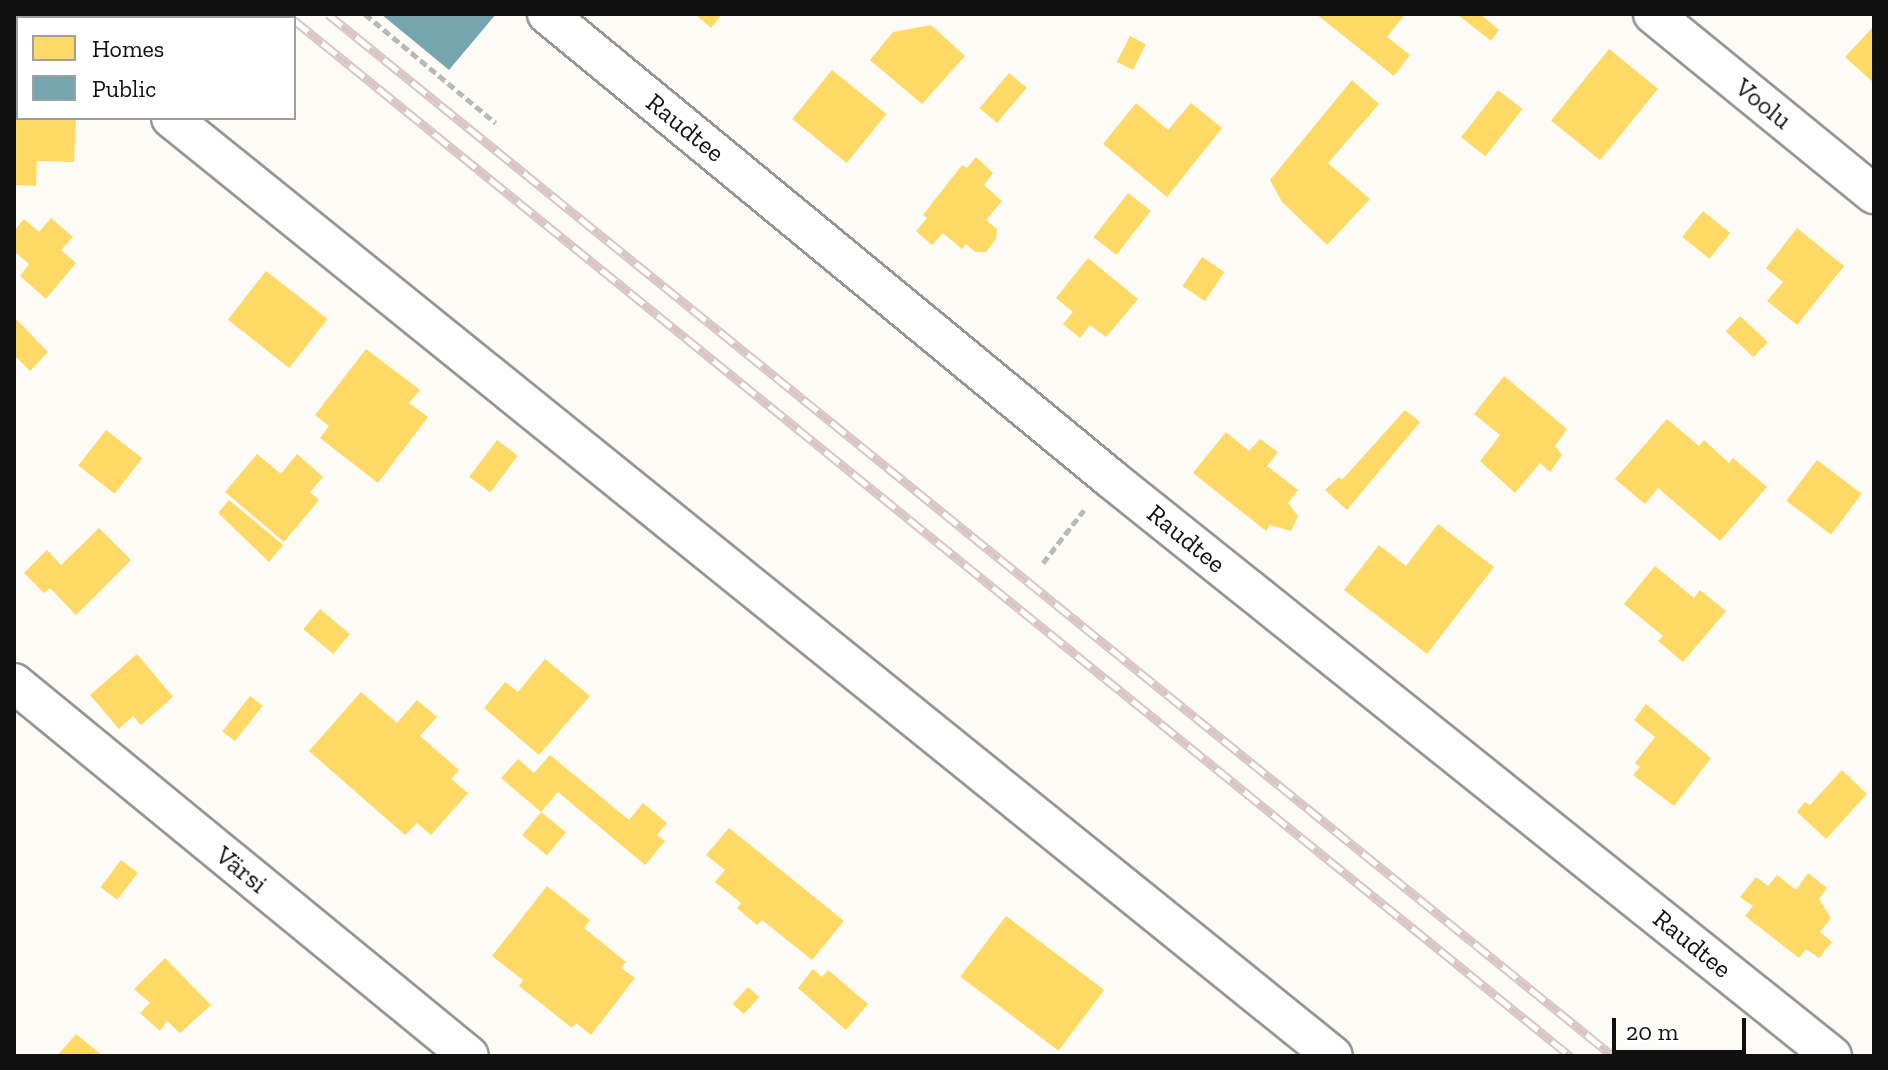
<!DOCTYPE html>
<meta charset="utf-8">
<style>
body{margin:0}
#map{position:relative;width:1888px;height:1070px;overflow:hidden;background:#fcfbf6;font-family:"Zilla Slab",serif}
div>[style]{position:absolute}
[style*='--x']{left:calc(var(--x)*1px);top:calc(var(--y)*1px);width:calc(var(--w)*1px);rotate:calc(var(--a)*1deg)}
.homes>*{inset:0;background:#ffd966;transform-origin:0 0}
.public>*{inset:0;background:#76a5af}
.path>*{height:5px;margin-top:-2.5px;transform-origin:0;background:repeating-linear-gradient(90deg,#b9b9b8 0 8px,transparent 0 12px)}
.roads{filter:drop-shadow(2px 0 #969694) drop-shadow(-2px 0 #969694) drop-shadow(0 2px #969694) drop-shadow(0 -2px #969694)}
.street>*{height:38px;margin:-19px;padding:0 19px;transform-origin:19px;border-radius:19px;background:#fffefe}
.rail>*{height:9px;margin-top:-4.5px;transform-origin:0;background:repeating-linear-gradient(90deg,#fff 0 18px,#d9c5c6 0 36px);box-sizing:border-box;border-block:2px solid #d9c5c6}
span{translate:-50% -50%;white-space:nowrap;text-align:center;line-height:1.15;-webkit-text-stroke:8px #fff;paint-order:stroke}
.street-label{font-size:26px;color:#101010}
.frame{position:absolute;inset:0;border:16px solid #101010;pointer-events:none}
.legend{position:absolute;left:16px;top:16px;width:280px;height:104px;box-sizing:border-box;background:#fff;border:2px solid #9f9f9f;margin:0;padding:10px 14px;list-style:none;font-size:24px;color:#101010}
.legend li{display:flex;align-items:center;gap:16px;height:40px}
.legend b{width:40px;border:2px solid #9f9f9f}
.scale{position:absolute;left:1612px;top:1018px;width:134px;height:36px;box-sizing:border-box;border:4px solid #101010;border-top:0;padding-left:10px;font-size:24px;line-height:28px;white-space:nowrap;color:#101010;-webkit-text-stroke:6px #fff;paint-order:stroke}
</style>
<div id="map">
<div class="homes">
<i style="clip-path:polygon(695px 14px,722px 14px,711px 28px)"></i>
<i style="clip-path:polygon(1316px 14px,1405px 14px,1387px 37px,1410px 55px,1394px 76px)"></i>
<i style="clip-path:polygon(1457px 14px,1480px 14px,1499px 30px,1491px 41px)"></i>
<i style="clip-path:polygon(931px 25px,965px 56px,922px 104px,870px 60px,893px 32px)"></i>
<i style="clip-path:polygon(1874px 26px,1874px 83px,1845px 57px)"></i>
<i style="left:1130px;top:36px;width:18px;height:29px;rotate:27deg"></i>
<i style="left:1609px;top:49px;width:63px;height:92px;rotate:39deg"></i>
<i style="left:832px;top:70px;width:70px;height:63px;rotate:39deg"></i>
<i style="left:1009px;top:73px;width:23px;height:46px;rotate:40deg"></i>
<i style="clip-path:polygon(1352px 80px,1379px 104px,1328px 163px,1370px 199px,1327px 245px,1282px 202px,1270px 180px)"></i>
<i style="left:1498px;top:90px;width:31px;height:60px;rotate:38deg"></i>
<i style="clip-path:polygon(1136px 103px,1168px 130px,1191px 103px,1222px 128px,1167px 197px,1103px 144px)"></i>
<i style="clip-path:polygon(14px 112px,18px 118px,76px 118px,74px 162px,37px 161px,36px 186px,14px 185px)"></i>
<i style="clip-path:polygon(976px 157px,993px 173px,984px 185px,1002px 201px,986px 220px,997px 229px,996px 239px,986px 252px,975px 252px,966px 244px,962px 249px,943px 233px,932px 245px,916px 231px,927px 218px,923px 215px,962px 165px,967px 168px)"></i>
<i style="left:1128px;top:193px;width:29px;height:56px;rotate:38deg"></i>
<i style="left:1703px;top:211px;width:35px;height:33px;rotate:39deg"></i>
<i style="clip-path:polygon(51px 218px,73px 237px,61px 250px,76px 263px,46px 299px,20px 276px,29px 264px,14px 251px,14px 231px,24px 219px,39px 232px)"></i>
<i style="clip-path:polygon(1797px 228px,1844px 266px,1797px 325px,1767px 301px,1783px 282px,1766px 268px)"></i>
<i style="left:1202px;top:257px;width:27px;height:35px;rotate:34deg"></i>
<i style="clip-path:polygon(1088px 258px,1138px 299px,1106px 337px,1090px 325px,1080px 338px,1063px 324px,1073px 312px,1056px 298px)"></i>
<i style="left:266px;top:271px;width:78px;height:62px;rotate:38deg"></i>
<i style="left:1740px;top:316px;width:38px;height:21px;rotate:43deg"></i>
<i style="clip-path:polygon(14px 317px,48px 352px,30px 371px,14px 355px)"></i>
<i style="clip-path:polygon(366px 349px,420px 390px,409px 403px,428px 417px,378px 483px,320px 438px,329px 426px,315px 415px)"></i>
<i style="clip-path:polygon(1504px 376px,1567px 429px,1555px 446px,1562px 455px,1550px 472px,1540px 463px,1515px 493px,1480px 461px,1500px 435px,1474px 414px)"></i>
<i style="clip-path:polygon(1405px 410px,1420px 422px,1347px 510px,1325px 490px,1339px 477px,1342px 480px)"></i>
<i style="clip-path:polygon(1667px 419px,1699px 446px,1704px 440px,1729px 463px,1733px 458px,1767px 487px,1720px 541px,1658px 488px,1645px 504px,1615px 479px)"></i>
<i style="left:106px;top:430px;width:46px;height:45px;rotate:38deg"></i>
<i style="clip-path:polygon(1226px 432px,1249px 451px,1260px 439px,1278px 452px,1267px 466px,1298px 490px,1288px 503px,1298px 516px,1291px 531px,1270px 525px,1266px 531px,1193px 473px)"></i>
<i style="left:497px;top:440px;width:26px;height:46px;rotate:37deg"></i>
<i style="clip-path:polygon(257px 454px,281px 474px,297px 454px,323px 477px,310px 492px,319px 500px,284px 542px,225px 492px)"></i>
<i style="left:1817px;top:460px;width:56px;height:51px;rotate:37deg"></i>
<i style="clip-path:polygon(229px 500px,283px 545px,269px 562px,218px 513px)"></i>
<i style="clip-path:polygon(1438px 524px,1494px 567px,1427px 654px,1344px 590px,1379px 545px,1406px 566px)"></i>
<i style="clip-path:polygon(99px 528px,131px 560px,76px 615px,50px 588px,44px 593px,24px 573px,47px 550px,61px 565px)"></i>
<i style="clip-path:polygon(1655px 566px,1694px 598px,1700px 590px,1726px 611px,1683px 662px,1658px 641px,1663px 636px,1624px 604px)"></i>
<i style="left:320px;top:609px;width:39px;height:26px;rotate:40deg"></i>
<i style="clip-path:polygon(137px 654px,173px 697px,141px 725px,133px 716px,119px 729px,90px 695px)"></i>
<i style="clip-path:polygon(545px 659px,590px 696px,539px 755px,484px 708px,505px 682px,518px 692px)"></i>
<i style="clip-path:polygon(361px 692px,397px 723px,417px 700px,437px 717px,420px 736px,459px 770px,451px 779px,468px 793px,431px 835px,417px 823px,405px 835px,309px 751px)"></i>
<i style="left:250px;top:696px;width:16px;height:45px;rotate:38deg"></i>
<i style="clip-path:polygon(1646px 704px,1711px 758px,1674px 806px,1633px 775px,1640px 767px,1635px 763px,1655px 737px,1634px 720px)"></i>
<i style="clip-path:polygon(550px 755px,629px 820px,643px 803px,667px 823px,657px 835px,665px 841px,645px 865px,558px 792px,541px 812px,501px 778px,518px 759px,534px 773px)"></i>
<i style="clip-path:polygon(1842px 770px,1867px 794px,1826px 839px,1797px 812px,1805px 802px,1810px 805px)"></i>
<i style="left:541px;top:812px;width:32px;height:30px;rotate:39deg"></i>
<i style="clip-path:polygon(729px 828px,844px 921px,812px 960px,762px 920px,757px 925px,737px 908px,741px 903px,715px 882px,725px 870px,706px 855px)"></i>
<i style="left:121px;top:860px;width:21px;height:34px;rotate:37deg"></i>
<i style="clip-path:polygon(1808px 873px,1827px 888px,1819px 899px,1831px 918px,1820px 932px,1832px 942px,1819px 958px,1806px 949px,1799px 958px,1745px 916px,1753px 906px,1740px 897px,1756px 877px,1768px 886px,1777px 875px,1796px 890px)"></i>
<i style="clip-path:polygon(547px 886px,590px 920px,584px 928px,626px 962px,621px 968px,635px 978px,591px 1035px,576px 1023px,572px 1028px,519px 986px,523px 980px,492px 956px)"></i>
<i style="left:1006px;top:916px;width:123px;height:76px;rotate:37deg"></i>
<i style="clip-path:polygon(165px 958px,211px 1005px,180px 1033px,167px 1021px,160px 1031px,140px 1013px,150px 1003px,134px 989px)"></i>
<i style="clip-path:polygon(813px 969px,822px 977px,828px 970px,868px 1004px,846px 1030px,798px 988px)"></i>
<i style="left:748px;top:987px;width:15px;height:23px;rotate:42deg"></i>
<i style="clip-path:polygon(76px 1034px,103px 1056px,57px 1056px)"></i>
</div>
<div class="public">
<i style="clip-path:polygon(381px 14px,496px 14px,449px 70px)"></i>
</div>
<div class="path">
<i style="--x:365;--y:14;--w:170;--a:39.8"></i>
<i style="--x:141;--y:18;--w:5;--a:-53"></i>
<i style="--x:1043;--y:563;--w:67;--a:-52.3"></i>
</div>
<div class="roads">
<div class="street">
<i style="--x:24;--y:14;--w:6;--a:45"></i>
<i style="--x:547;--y:14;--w:730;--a:39.49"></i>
<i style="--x:1110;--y:478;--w:925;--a:38.68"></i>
<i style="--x:1653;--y:14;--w:285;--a:39.2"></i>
<i style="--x:171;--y:118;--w:1493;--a:38.91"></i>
<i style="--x:14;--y:683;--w:588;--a:39.34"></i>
</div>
</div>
<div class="rail">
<i style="--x:328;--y:14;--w:1654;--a:39.04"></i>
<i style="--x:294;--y:20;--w:1644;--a:39.07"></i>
</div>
<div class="street-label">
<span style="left:1763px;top:104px;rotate:39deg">Voolu</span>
<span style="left:685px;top:128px;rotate:39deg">Raudtee</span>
<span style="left:1186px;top:539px;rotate:39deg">Raudtee</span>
<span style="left:241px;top:870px;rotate:39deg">Värsi</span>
<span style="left:1692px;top:944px;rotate:39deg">Raudtee</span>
</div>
<div class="frame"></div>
<ul class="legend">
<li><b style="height:22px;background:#ffd966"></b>Homes</li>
<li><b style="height:22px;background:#76a5af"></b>Public</li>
</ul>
<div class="scale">20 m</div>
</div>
